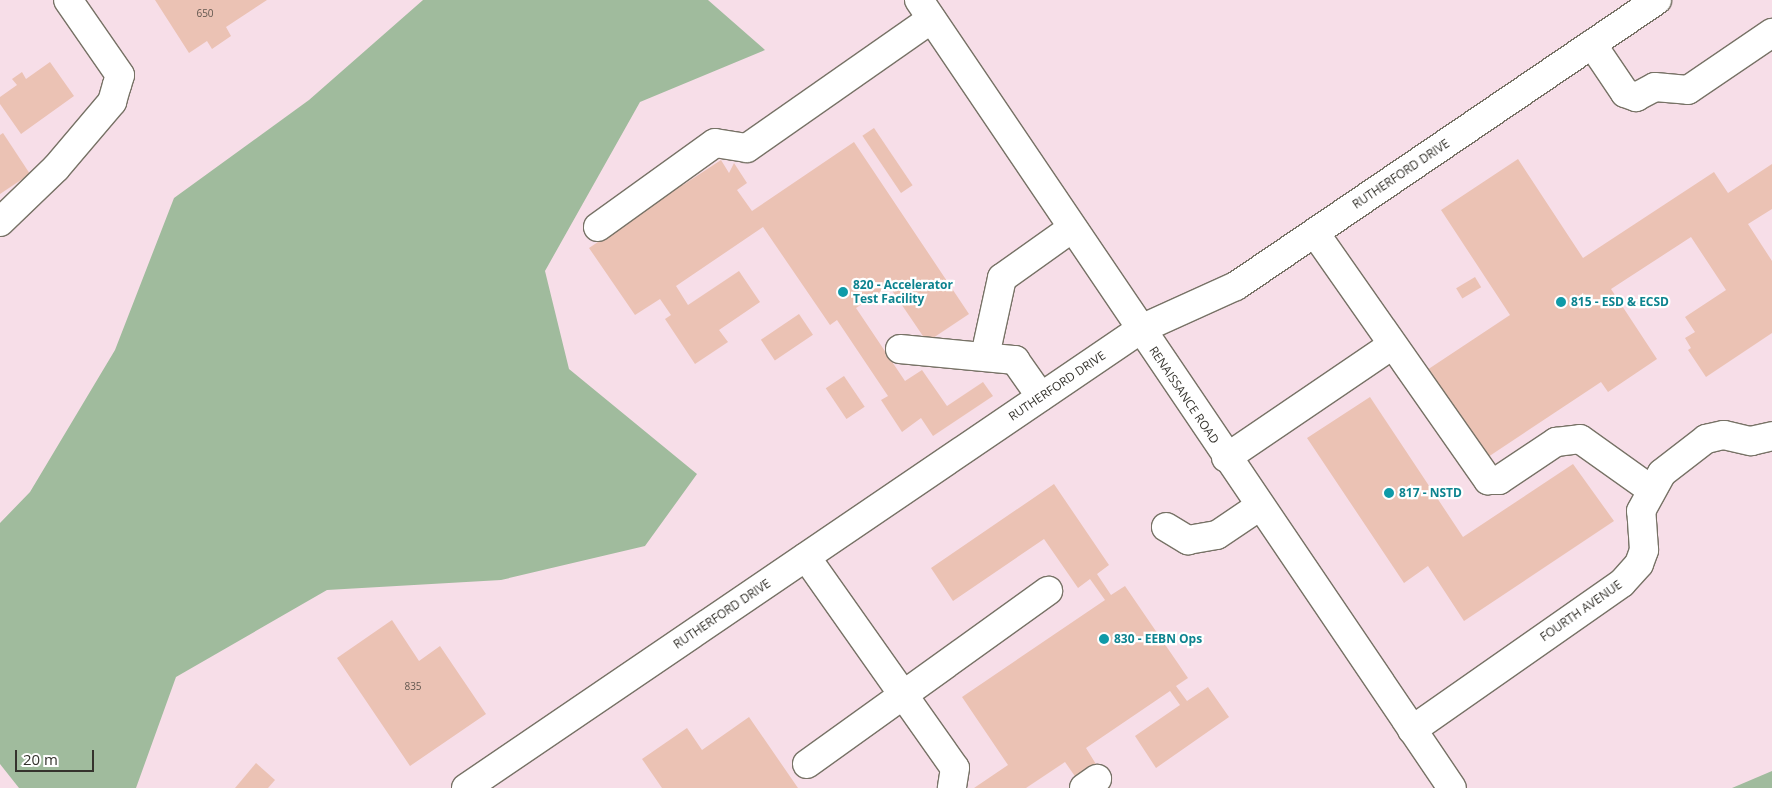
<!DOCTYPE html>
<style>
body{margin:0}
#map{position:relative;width:1772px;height:788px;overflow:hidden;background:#f4efe1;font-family:"Open Sans",sans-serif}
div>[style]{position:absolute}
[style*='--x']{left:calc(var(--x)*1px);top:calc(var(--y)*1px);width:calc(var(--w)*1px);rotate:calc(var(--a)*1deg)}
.commercial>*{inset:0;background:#f7dee8;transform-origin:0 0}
.forest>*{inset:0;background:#a0bb9d}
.building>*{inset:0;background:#ebc2b4;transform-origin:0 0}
.roads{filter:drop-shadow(1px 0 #777266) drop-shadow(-1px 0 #777266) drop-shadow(0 1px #777266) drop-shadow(0 -1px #777266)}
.minor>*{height:28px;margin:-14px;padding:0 14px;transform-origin:14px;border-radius:14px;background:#fff}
.dots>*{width:14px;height:14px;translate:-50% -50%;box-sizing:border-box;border:2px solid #fff;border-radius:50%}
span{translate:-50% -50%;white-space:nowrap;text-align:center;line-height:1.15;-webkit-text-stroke:4.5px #fff;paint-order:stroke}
.number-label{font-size:10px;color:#62574f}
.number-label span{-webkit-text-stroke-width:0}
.street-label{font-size:12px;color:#35332d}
.culture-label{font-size:12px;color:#0d838f;font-weight:700}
.left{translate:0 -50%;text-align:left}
.scale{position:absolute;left:15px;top:750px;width:79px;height:22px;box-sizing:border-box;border:2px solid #35332d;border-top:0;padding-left:6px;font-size:15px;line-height:18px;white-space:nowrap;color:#35332d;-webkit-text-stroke:4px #fff;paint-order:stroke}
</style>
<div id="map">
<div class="commercial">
<i style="left:0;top:0;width:1772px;height:788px"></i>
</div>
<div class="forest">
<i style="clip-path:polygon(423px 0,708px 0,765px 50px,640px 102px,545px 271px,569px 369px,697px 474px,645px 546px,501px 580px,327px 590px,176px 677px,136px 788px,19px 788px,0 764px,0 523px,30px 492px,115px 350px,174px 198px,309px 100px)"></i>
<i style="clip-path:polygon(1772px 771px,1772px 788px,1732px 788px)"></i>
</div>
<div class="building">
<i style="clip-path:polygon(155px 0,267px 0,226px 27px,231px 36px,212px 49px,207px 41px,189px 53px)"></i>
<i style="clip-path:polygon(50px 62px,74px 96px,21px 134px,0 104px,0 97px,17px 85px,12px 79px,22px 72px,26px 79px)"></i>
<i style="left:874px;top:128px;width:69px;height:14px;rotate:56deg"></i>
<i style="clip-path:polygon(3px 133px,30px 174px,0 194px,0 135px)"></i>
<i style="clip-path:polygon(854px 142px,969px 314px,927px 342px,889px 286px,856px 308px,905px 381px,922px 370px,947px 406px,983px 382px,993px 396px,933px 436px,921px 418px,902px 432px,881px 400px,888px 396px,837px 320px,830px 325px,763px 227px,676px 286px,688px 305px,739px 271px,760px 302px,719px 330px,728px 342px,695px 364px,665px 319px,671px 315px,660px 299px,635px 315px,589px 248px,662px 199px,656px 190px,677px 176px,683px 185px,721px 160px,729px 173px,734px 163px,747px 183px,737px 190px,752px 211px)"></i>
<i style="clip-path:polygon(1518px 159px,1583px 258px,1714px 172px,1728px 193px,1772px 164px,1772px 209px,1748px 224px,1772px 261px,1772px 333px,1706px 377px,1688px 350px,1691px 348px,1685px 338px,1695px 332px,1685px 317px,1726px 290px,1691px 237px,1611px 289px,1657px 359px,1608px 392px,1601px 382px,1485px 459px,1427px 370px,1510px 315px,1441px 210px)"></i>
<i style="left:1475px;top:277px;width:12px;height:22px;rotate:59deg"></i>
<i style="left:799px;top:314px;width:25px;height:46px;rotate:56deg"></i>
<i style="left:844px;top:376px;width:37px;height:22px;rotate:56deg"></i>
<i style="clip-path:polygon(1370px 397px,1463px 537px,1573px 464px,1614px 521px,1464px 621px,1428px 566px,1404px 583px,1307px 438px)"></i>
<i style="clip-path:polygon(1054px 484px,1109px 565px,1097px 574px,1111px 595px,1125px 586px,1188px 678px,1176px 686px,1187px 701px,1208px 687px,1229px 717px,1156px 768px,1135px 736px,1180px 705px,1170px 691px,1086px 748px,1099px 769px,1079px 782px,1065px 762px,1026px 788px,974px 788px,1008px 765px,962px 697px,1105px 600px,1090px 579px,1078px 588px,1044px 539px,953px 601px,931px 568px)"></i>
<i style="clip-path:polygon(392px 620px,419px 661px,440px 646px,486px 714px,410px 766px,337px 658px)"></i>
<i style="clip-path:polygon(749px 717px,798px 788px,662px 788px,642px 759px,687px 728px,702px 750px)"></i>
<i style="clip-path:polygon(256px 763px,275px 780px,268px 788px,235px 788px)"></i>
</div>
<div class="roads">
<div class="minor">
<i style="--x:919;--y:0;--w:951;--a:55.93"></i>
<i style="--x:1592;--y:44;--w:59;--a:56"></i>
<i style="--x:1625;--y:93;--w:12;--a:20"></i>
<i style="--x:1636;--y:97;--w:21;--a:-28"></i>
<i style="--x:1655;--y:87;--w:33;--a:5"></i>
<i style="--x:1688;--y:90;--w:102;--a:-34.2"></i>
<i style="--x:0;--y:222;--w:78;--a:-44"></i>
<i style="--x:56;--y:168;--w:87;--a:-49.7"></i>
<i style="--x:112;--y:102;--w:18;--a:-74"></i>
<i style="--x:117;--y:85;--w:10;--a:-73"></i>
<i style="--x:120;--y:75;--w:91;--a:-124.7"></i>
<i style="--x:598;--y:227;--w:144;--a:-35.7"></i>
<i style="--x:715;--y:143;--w:32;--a:9"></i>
<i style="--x:747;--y:148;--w:225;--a:-35"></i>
<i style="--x:1315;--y:233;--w:302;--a:55"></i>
<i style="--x:1488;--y:480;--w:11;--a:0"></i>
<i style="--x:1499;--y:480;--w:69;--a:-33.7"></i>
<i style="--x:1556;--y:442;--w:24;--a:-7"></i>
<i style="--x:1580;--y:439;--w:86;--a:35.5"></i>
<i style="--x:900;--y:349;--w:116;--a:5.5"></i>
<i style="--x:1015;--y:360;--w:45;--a:54.9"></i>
<i style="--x:985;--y:356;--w:80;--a:-77.7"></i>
<i style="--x:1002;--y:278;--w:86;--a:-35.5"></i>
<i style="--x:1226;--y:458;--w:199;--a:-34.2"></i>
<i style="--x:1166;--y:527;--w:26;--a:31"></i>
<i style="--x:1188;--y:540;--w:29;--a:-10"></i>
<i style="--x:1217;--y:535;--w:52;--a:-34"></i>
<i style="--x:806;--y:557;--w:258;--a:54.8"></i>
<i style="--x:955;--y:768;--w:20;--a:99"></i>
<i style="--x:1412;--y:730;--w:256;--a:-35"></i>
<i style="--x:1622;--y:583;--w:25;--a:-48"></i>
<i style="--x:1639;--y:564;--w:15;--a:-70"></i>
<i style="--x:1644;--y:550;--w:39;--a:-94"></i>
<i style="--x:1641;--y:511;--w:43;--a:-61.1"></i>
<i style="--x:1662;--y:473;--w:56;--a:-37.7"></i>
<i style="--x:1706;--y:439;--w:18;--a:-13"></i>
<i style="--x:1724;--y:435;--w:28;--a:13"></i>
<i style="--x:1751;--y:441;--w:22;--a:-13"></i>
<i style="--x:807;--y:764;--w:297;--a:-35.7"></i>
<i style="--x:466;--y:788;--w:816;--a:-34.22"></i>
<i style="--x:1141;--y:329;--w:104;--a:-24.4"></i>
<i style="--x:1236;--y:286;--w:509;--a:-34.19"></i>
<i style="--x:1084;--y:788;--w:16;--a:-35"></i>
</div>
</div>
<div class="dots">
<i style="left:843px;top:292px;background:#0f9aa8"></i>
<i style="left:1561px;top:302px;background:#0f9aa8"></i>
<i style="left:1389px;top:493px;background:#0f9aa8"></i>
<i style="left:1104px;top:639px;background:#0f9aa8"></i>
</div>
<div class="number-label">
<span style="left:205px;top:14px">650</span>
<span style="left:413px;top:687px">835</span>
</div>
<div class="street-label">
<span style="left:1401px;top:174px;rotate:-34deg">RUTHERFORD DRIVE</span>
<span style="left:1057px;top:386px;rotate:-34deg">RUTHERFORD DRIVE</span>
<span style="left:1184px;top:395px;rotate:56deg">RENAISSANCE ROAD</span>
<span style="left:1581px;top:611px;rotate:-35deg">FOURTH AVENUE</span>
<span style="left:722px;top:614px;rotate:-34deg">RUTHERFORD DRIVE</span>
</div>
<div class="culture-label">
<span class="left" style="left:853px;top:292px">820 - Accelerator<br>Test Facility</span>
<span class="left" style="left:1571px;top:302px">815 - ESD &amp; ECSD</span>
<span class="left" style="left:1399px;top:493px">817 - NSTD</span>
<span class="left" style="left:1114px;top:639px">830 - EEBN Ops</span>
</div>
<div class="scale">20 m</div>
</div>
